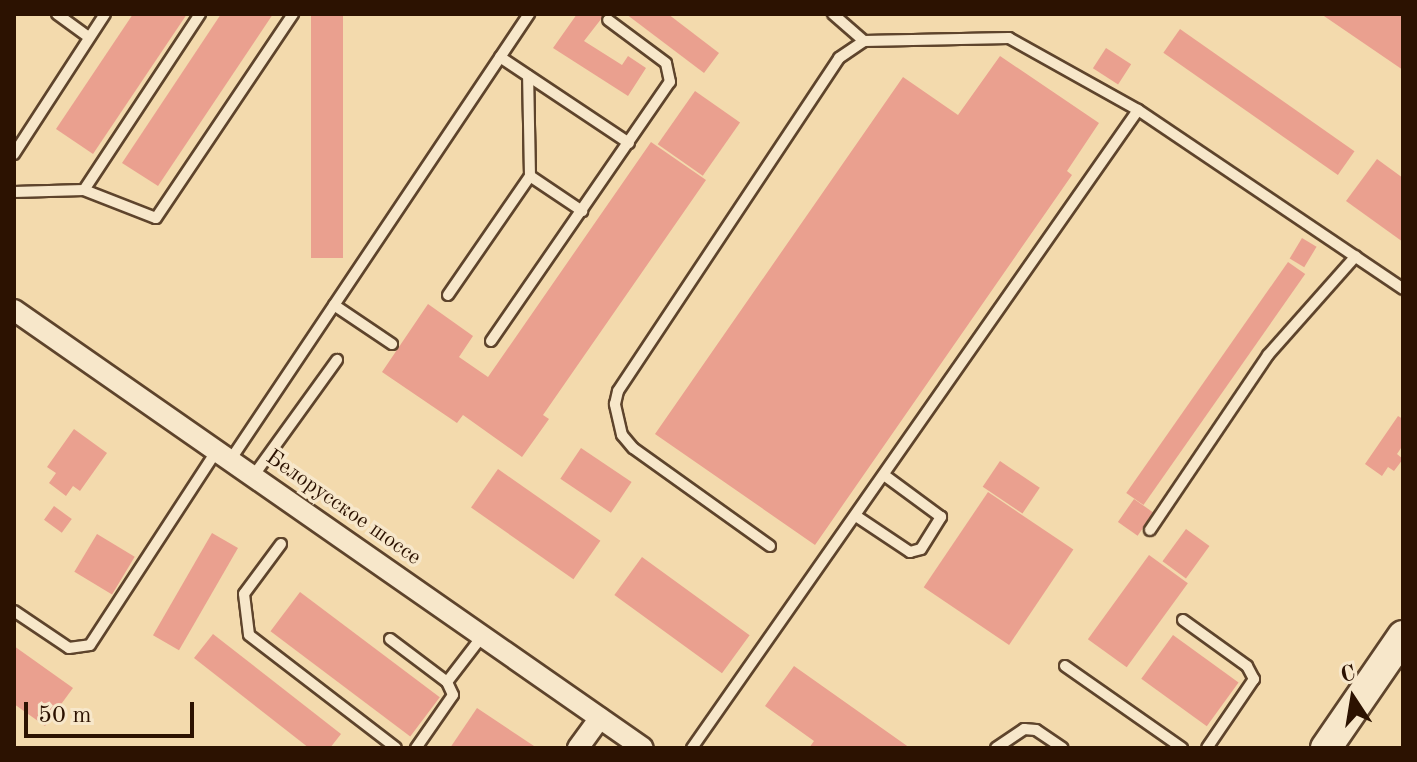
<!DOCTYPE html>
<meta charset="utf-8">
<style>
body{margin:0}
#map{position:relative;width:1417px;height:762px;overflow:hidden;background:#f3daad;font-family:"Old Standard TT",serif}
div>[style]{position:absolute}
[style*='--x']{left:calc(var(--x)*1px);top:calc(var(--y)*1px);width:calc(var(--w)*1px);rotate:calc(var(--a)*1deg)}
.building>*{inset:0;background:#eaa08f;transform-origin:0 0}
.roads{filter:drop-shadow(2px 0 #5e442c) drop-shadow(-2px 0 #5e442c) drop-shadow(0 2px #5e442c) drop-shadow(0 -2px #5e442c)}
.lane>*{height:10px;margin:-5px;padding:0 5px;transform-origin:5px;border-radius:5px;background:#f7e7ca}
.street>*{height:20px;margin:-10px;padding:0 10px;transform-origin:10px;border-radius:10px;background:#f7e7ca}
.secondary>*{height:30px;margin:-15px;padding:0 15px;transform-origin:15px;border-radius:15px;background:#f7e7ca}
span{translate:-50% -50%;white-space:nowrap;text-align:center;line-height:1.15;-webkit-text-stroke:7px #f7e7ca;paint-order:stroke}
.street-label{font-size:22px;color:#2c1201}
.frame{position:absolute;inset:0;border:16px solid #2c1201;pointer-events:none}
.north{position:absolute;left:1313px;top:658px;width:80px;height:80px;-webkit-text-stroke:6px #f7e7ca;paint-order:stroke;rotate:348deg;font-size:22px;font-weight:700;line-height:32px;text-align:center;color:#2c1201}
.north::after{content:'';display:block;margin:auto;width:28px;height:36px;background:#2c1201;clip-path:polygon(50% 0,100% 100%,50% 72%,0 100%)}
.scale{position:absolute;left:24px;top:702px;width:170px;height:36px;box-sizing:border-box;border:4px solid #2c1201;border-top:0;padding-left:10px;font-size:24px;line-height:28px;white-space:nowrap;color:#2c1201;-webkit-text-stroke:6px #f7e7ca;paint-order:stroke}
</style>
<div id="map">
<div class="building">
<i style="clip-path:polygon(133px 14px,187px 14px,93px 154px,56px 129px)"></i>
<i style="clip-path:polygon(221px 14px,273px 14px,158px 186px,122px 163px)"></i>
<i style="left:311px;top:14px;width:32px;height:244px"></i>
<i style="clip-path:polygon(577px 14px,605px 14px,584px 41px,622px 65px,628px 56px,646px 68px,628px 96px,553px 48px)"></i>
<i style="clip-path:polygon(626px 14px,668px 14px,719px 53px,704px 73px)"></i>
<i style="clip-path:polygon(1321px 14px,1403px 14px,1403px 70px)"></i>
<i style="left:1180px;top:29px;width:213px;height:29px;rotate:35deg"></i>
<i style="left:1106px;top:48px;width:30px;height:24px;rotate:33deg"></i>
<i style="clip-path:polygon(1000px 56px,1099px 123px,1067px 171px,1072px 175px,815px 545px,655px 434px,903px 77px,958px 115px)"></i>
<i style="left:695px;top:91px;width:55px;height:65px;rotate:35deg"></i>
<i style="clip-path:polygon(651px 142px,706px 180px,543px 415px,549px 419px,522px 457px,463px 415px,457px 423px,382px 372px,428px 304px,473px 336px,459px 357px,488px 377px)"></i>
<i style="clip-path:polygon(1377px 159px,1403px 178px,1403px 242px,1346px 201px)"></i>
<i style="left:1302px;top:238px;width:17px;height:24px;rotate:31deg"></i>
<i style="left:1288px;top:262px;width:21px;height:282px;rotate:35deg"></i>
<i style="clip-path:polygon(1398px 416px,1403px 419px,1403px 445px,1397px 454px,1403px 459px,1394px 471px,1388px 467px,1382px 476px,1365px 464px)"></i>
<i style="clip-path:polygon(74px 429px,107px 453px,80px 491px,73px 486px,66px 496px,49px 483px,56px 473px,47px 467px)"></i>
<i style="left:581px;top:448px;width:61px;height:37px;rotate:34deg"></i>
<i style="left:1000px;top:461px;width:48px;height:31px;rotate:34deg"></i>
<i style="left:498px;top:469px;width:125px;height:47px;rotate:35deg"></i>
<i style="left:988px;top:492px;width:103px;height:115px;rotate:34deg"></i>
<i style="left:1134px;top:499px;width:24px;height:28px;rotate:35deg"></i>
<i style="left:54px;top:506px;width:22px;height:17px;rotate:36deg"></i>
<i style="left:1186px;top:529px;width:29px;height:40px;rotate:36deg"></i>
<i style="left:212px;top:533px;width:30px;height:118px;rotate:30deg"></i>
<i style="left:97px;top:534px;width:44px;height:44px;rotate:31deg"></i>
<i style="left:1149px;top:555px;width:48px;height:104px;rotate:36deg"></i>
<i style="left:642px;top:557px;width:133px;height:47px;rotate:36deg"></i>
<i style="left:300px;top:592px;width:175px;height:49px;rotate:37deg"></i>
<i style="clip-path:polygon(213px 634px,341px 734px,330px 748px,309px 748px,194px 658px)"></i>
<i style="left:1173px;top:635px;width:81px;height:54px;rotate:36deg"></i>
<i style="clip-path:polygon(14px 646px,73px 688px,45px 726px,14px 704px)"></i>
<i style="clip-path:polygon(794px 666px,910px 748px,809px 748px,814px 741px,765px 706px)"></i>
<i style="clip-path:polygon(477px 708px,537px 748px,450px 748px)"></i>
</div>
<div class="roads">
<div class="lane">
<i style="--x:57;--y:14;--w:39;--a:36"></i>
<i style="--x:833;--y:14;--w:41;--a:41.1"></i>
<i style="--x:500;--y:57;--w:155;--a:33.7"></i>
<i style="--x:14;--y:154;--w:167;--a:-57"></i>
<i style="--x:530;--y:176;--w:63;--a:33.9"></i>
<i style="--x:84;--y:190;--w:77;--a:21.3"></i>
<i style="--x:156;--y:218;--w:246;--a:-56.1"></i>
<i style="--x:14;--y:192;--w:70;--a:-1.6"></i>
<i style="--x:84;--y:190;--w:211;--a:-56.6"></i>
<i style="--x:448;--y:295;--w:145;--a:-55.4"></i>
<i style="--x:530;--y:176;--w:100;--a:-91.1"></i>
<i style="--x:334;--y:305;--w:70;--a:33.9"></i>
<i style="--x:491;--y:341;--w:315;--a:-55.4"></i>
<i style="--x:670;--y:82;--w:19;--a:-102"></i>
<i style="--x:666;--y:63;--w:72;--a:-143.4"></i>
<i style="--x:231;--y:459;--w:536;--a:-56.19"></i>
<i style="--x:254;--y:475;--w:142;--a:-54.2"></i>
<i style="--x:856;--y:516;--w:65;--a:33.7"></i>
<i style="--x:910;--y:552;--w:11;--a:-15"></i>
<i style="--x:921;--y:549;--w:38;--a:-58"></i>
<i style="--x:941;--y:517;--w:71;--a:-143.6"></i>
<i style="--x:1150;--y:530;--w:211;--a:-56"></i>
<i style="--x:1268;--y:355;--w:132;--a:-48.4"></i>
<i style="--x:281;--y:544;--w:62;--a:126.5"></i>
<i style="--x:244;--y:594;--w:41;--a:83"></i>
<i style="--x:249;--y:635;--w:185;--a:37.5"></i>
<i style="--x:770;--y:546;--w:168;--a:-144.4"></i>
<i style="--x:633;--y:448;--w:17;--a:-130"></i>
<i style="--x:622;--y:435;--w:32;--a:-103"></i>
<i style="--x:615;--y:404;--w:13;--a:-77"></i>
<i style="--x:618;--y:391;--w:400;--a:-56.4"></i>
<i style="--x:839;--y:58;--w:30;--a:-34"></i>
<i style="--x:864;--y:41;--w:145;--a:-1.2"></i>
<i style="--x:1009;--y:38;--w:148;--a:29.2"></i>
<i style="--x:14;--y:611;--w:66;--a:33.9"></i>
<i style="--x:69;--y:648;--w:21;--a:-8"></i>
<i style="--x:90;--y:645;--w:233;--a:-56.9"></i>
<i style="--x:1183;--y:620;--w:79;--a:35.7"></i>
<i style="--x:1247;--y:666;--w:15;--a:62"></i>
<i style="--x:1254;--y:679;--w:83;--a:124.3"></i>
<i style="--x:390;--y:639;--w:71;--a:37"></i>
<i style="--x:447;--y:682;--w:14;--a:65"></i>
<i style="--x:453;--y:695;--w:65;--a:124.9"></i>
<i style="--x:1065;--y:666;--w:143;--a:35"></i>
<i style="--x:447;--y:682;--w:59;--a:-52.5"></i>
<i style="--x:692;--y:748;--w:778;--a:-55.04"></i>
<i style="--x:1138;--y:110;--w:320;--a:34"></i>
<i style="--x:996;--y:748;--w:34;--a:-34"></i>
<i style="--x:1024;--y:729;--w:12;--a:5"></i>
<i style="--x:1036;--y:730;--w:32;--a:34"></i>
</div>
<div class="street">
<i style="--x:14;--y:310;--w:766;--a:34.85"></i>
<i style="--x:578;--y:748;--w:37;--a:-54"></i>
</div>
<div class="secondary">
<i style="--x:1326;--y:748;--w:136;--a:-55.5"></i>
</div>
</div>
<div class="street-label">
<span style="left:343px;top:508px;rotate:35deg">Белорусское шоссе</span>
</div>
<div class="frame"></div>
<div class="north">С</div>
<div class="scale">50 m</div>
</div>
